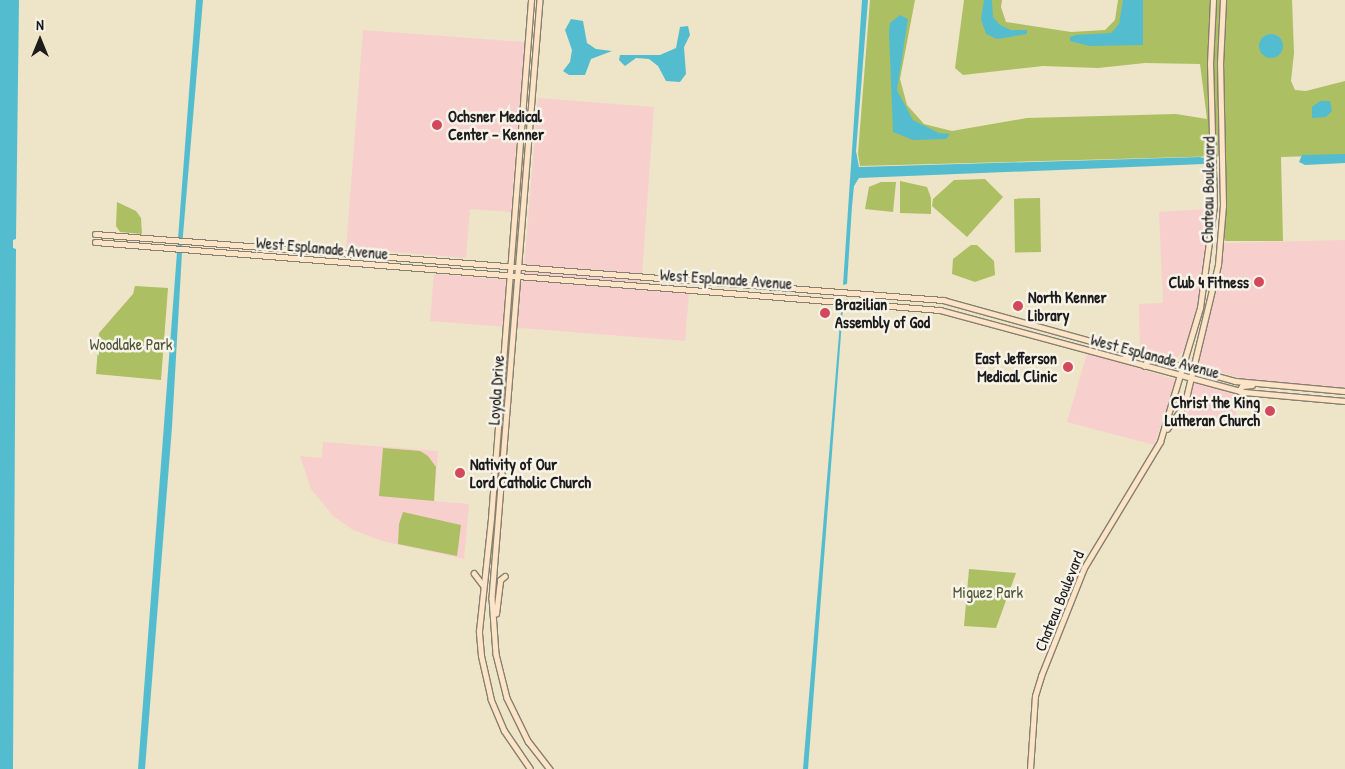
<!DOCTYPE html>
<meta charset="utf-8">
<style>
body{margin:0}
#map{position:relative;width:1345px;height:769px;overflow:hidden;background:#eee4c7;font-family:"Patrick Hand",sans-serif}
div>[style]{position:absolute}
[style*='--x']{left:calc(var(--x)*1px);top:calc(var(--y)*1px);width:calc(var(--w)*1px);rotate:calc(var(--a)*1deg)}
.built>*{inset:0;background:#f7d0ce}
.green>*{inset:0;background:#acbf63;transform-origin:0 0}
.water>*{inset:0;background:#53bdcf}
.round{border-radius:50%}
.roads{filter:drop-shadow(1px 0 #858072) drop-shadow(-1px 0 #858072) drop-shadow(0 1px #858072) drop-shadow(0 -1px #858072)}
.secondary>*{height:4.5px;margin:-2.25px;padding:0 2.25px;transform-origin:2.25px;border-radius:2.25px;background:#fee4c6}
.dots>*{width:14px;height:14px;translate:-50% -50%;box-sizing:border-box;border:2px solid #f7f3e8;border-radius:50%}
span{translate:-50% -50%;white-space:nowrap;text-align:center;line-height:1.15;-webkit-text-stroke:5px #f7f3e8;paint-order:stroke}
.poi-label{font-size:16px;color:#1c1c1c;font-weight:700}
.left{translate:0 -50%;text-align:left}
.right{translate:-100% -50%;text-align:right}
.street-label{font-size:16px;color:#1c1c1c}
.park-label{font-size:16px;color:#4e5535}
.north{position:absolute;left:15px;top:15px;width:50px;height:50px;-webkit-text-stroke:4px #f7f3e8;paint-order:stroke;rotate:0deg;font-size:14px;font-weight:700;line-height:20px;text-align:center;color:#1c1c1c}
.north::after{content:'';display:block;margin:auto;width:18px;height:22px;background:#1c1c1c;clip-path:polygon(50% 0,100% 100%,50% 72%,0 100%)}
</style>
<div id="map">
<div class="built">
<i style="clip-path:polygon(363px 30px,525px 42px,511px 212px,470px 209px,466px 258px,346px 248px)"></i>
<i style="clip-path:polygon(538px 98px,654px 107px,641px 290px,689px 294px,685px 341px,430px 321px,434px 274px,523px 281px)"></i>
<i style="clip-path:polygon(1210px 209px,1199px 304px,1185px 349px,1177px 358px,1140px 352px,1139px 304px,1163px 303px,1159px 212px)"></i>
<i style="clip-path:polygon(1345px 240px,1345px 389px,1240px 378px,1197px 366px,1223px 243px)"></i>
<i style="clip-path:polygon(1087px 353px,1174px 379px,1176px 384px,1154px 445px,1067px 422px)"></i>
<i style="clip-path:polygon(1193px 383px,1236px 393px,1236px 428px,1184px 414px)"></i>
<i style="clip-path:polygon(323px 442px,438px 451px,434px 501px,469px 504px,464px 559px,382px 541px,353px 530px,333px 516px,311px 489px,300px 456px,322px 458px)"></i>
</div>
<div class="green">
<i style="clip-path:polygon(870px 0,915px 0,900px 79px,907px 105px,924px 124px,952px 131px,1027px 118px,1176px 114px,1207px 119px,1200px 64px,1145px 63px,1098px 68px,1043px 66px,963px 75px,955px 68px,964px 0,1002px 0,1001px 7px,1006px 22px,1071px 32px,1105px 30px,1115px 20px,1118px 0,1292px 0,1294px 53px,1291px 81px,1295px 90px,1306px 91px,1345px 81px,1345px 155px,1281px 157px,1283px 241px,1225px 241px,1225px 156px,860px 166px,858px 154px)"></i>
<i style="clip-path:polygon(985px 179px,1003px 197px,967px 237px,932px 206px,933px 199px,954px 180px)"></i>
<i style="clip-path:polygon(900px 181px,927px 187px,931px 198px,931px 214px,900px 213px)"></i>
<i style="clip-path:polygon(881px 182px,896px 182px,893px 212px,865px 209px,869px 187px)"></i>
<i style="left:1040px;top:198px;width:54px;height:26px;rotate:89deg"></i>
<i style="clip-path:polygon(117px 202px,136px 211px,141px 218px,142px 234px,120px 232px,116px 226px)"></i>
<i style="clip-path:polygon(971px 245px,977px 245px,994px 261px,995px 275px,975px 282px,952px 274px,953px 259px)"></i>
<i style="clip-path:polygon(135px 286px,168px 288px,161px 380px,96px 374px,99px 333px,133px 294px)"></i>
<i style="clip-path:polygon(383px 448px,420px 451px,428px 456px,436px 467px,434px 501px,379px 496px)"></i>
<i style="clip-path:polygon(403px 512px,461px 525px,457px 556px,398px 544px,399px 524px)"></i>
<i style="clip-path:polygon(969px 569px,1016px 573px,996px 628px,964px 626px)"></i>
</div>
<div class="water">
<i style="clip-path:polygon(0 0,19px 0,16px 239px,13px 240px,13px 248px,16px 249px,13px 769px,0 769px)"></i>
<i style="clip-path:polygon(196px 0,203px 0,183px 235px,172px 427px,145px 769px,138px 769px)"></i>
<i style="clip-path:polygon(862px 0,868px 0,856px 151px,859px 167px,1200px 157px,1204px 158px,1204px 164px,859px 178px,854px 186px,852px 206px,847px 284px,843px 285px)"></i>
<i style="clip-path:polygon(984px 0,992px 0,993px 17px,1000px 25px,1011px 30px,1027px 30px,1027px 34px,997px 39px,986px 34px,981px 19px)"></i>
<i style="clip-path:polygon(1123px 0,1143px 0,1143px 45px,1089px 46px,1070px 41px,1070px 37px,1076px 35px,1111px 33px,1119px 24px)"></i>
<i style="clip-path:polygon(900px 15px,908px 19px,897px 90px,913px 120px,939px 133px,950px 134px,946px 139px,913px 140px,893px 132px,889px 32px,890px 23px)"></i>
<i style="clip-path:polygon(571px 19px,583px 21px,587px 43px,596px 49px,612px 51px,591px 59px,585px 75px,569px 75px,563px 71px,570px 62px,572px 50px,565px 30px)"></i>
<i style="clip-path:polygon(688px 26px,690px 35px,684px 47px,686px 74px,680px 82px,666px 81px,658px 66px,649px 59px,636px 58px,625px 66px,619px 60px,620px 55px,660px 55px,676px 48px,680px 27px)"></i>
<i class="round" style="left:1259px;top:34px;width:24px;height:24px"></i>
<i style="clip-path:polygon(1320px 101px,1330px 101px,1332px 111px,1326px 117px,1312px 118px,1312px 107px)"></i>
<i style="clip-path:polygon(1345px 154px,1345px 163px,1305px 165px,1299px 162px,1302px 155px)"></i>
<i style="clip-path:polygon(843px 308px,808px 769px,803px 769px,841px 310px)"></i>
</div>
<div class="roads">
<div class="secondary">
<i style="--x:540;--y:0;--w:600;--a:94.59"></i>
<i style="--x:492;--y:598;--w:56;--a:85.9"></i>
<i style="--x:496;--y:654;--w:45;--a:76"></i>
<i style="--x:507;--y:698;--w:48;--a:64"></i>
<i style="--x:528;--y:741;--w:36;--a:52"></i>
<i style="--x:95;--y:234;--w:851;--a:4.45"></i>
<i style="--x:943;--y:300;--w:303;--a:15.5"></i>
<i style="--x:1235;--y:381;--w:110;--a:5.2"></i>
<i style="--x:95;--y:242;--w:848;--a:4.6"></i>
<i style="--x:940;--y:310;--w:315;--a:15.1"></i>
<i style="--x:1244;--y:392;--w:101;--a:5.1"></i>
<i style="--x:1124;--y:358;--w:8;--a:0"></i>
<i style="--x:1132;--y:358;--w:7;--a:-45"></i>
<i style="--x:1144;--y:366;--w:7;--a:-56"></i>
<i style="--x:1148;--y:360;--w:8;--a:7"></i>
<i style="--x:1239;--y:391;--w:6;--a:-59"></i>
<i style="--x:1242;--y:386;--w:10;--a:-6"></i>
<i style="--x:1167;--y:429;--w:24;--a:-54"></i>
<i style="--x:1181;--y:410;--w:17;--a:-69"></i>
<i style="--x:1187;--y:394;--w:133;--a:-76.5"></i>
<i style="--x:1218;--y:265;--w:59;--a:-85.2"></i>
<i style="--x:1223;--y:206;--w:142;--a:-91.2"></i>
<i style="--x:1220;--y:64;--w:64;--a:-87.3"></i>
<i style="--x:474;--y:573;--w:15;--a:53"></i>
<i style="--x:496;--y:614;--w:34;--a:-83"></i>
<i style="--x:500;--y:580;--w:6;--a:-39"></i>
<i style="--x:530;--y:769;--w:46;--a:-124.4"></i>
<i style="--x:504;--y:731;--w:34;--a:-113"></i>
<i style="--x:491;--y:700;--w:45;--a:-102.8"></i>
<i style="--x:481;--y:656;--w:25;--a:-95"></i>
<i style="--x:479;--y:631;--w:114;--a:-83.9"></i>
<i style="--x:491;--y:518;--w:520;--a:-85.58"></i>
<i style="--x:1030;--y:769;--w:73;--a:-86.1"></i>
<i style="--x:1035;--y:696;--w:21;--a:-73"></i>
<i style="--x:1041;--y:676;--w:116;--a:-68.3"></i>
<i style="--x:1084;--y:568;--w:147;--a:-58.9"></i>
<i style="--x:1160;--y:442;--w:140;--a:-73.4"></i>
<i style="--x:1200;--y:308;--w:103;--a:-82.2"></i>
<i style="--x:1214;--y:206;--w:142;--a:-91.6"></i>
<i style="--x:1210;--y:64;--w:64;--a:-87.3"></i>
</div>
</div>
<div class="dots">
<i style="left:437px;top:125px;background:#d1495b"></i>
<i style="left:1259px;top:282px;background:#d1495b"></i>
<i style="left:1018px;top:306px;background:#d1495b"></i>
<i style="left:825px;top:313px;background:#d1495b"></i>
<i style="left:1068px;top:367px;background:#d1495b"></i>
<i style="left:1270px;top:411px;background:#d1495b"></i>
<i style="left:460px;top:473px;background:#d1495b"></i>
</div>
<div class="poi-label">
<span class="left" style="left:448px;top:125px">Ochsner Medical<br>Center – Kenner</span>
<span class="right" style="left:1249px;top:282px">Club 4 Fitness</span>
<span class="left" style="left:1028px;top:306px">North Kenner<br>Library</span>
<span class="left" style="left:835px;top:313px">Brazilian<br>Assembly of God</span>
<span class="right" style="left:1057px;top:367px">East Jefferson<br>Medical Clinic</span>
<span class="right" style="left:1260px;top:411px">Christ the King<br>Lutheran Church</span>
<span class="left" style="left:470px;top:473px">Nativity of Our<br>Lord Catholic Church</span>
</div>
<div class="street-label">
<span style="left:1208px;top:190px;rotate:-89deg">Chateau Boulevard</span>
<span style="left:322px;top:248px;rotate:5deg">West Esplanade Avenue</span>
<span style="left:726px;top:279px;rotate:4deg">West Esplanade Avenue</span>
<span style="left:1155px;top:356px;rotate:15deg">West Esplanade Avenue</span>
<span style="left:496px;top:390px;rotate:-86deg">Loyola Drive</span>
<span style="left:1059px;top:601px;rotate:-68deg">Chateau Boulevard</span>
</div>
<div class="park-label">
<span style="left:131px;top:344px">Woodlake Park</span>
<span style="left:988px;top:592px">Miguez Park</span>
</div>
<div class="north">N</div>
</div>
